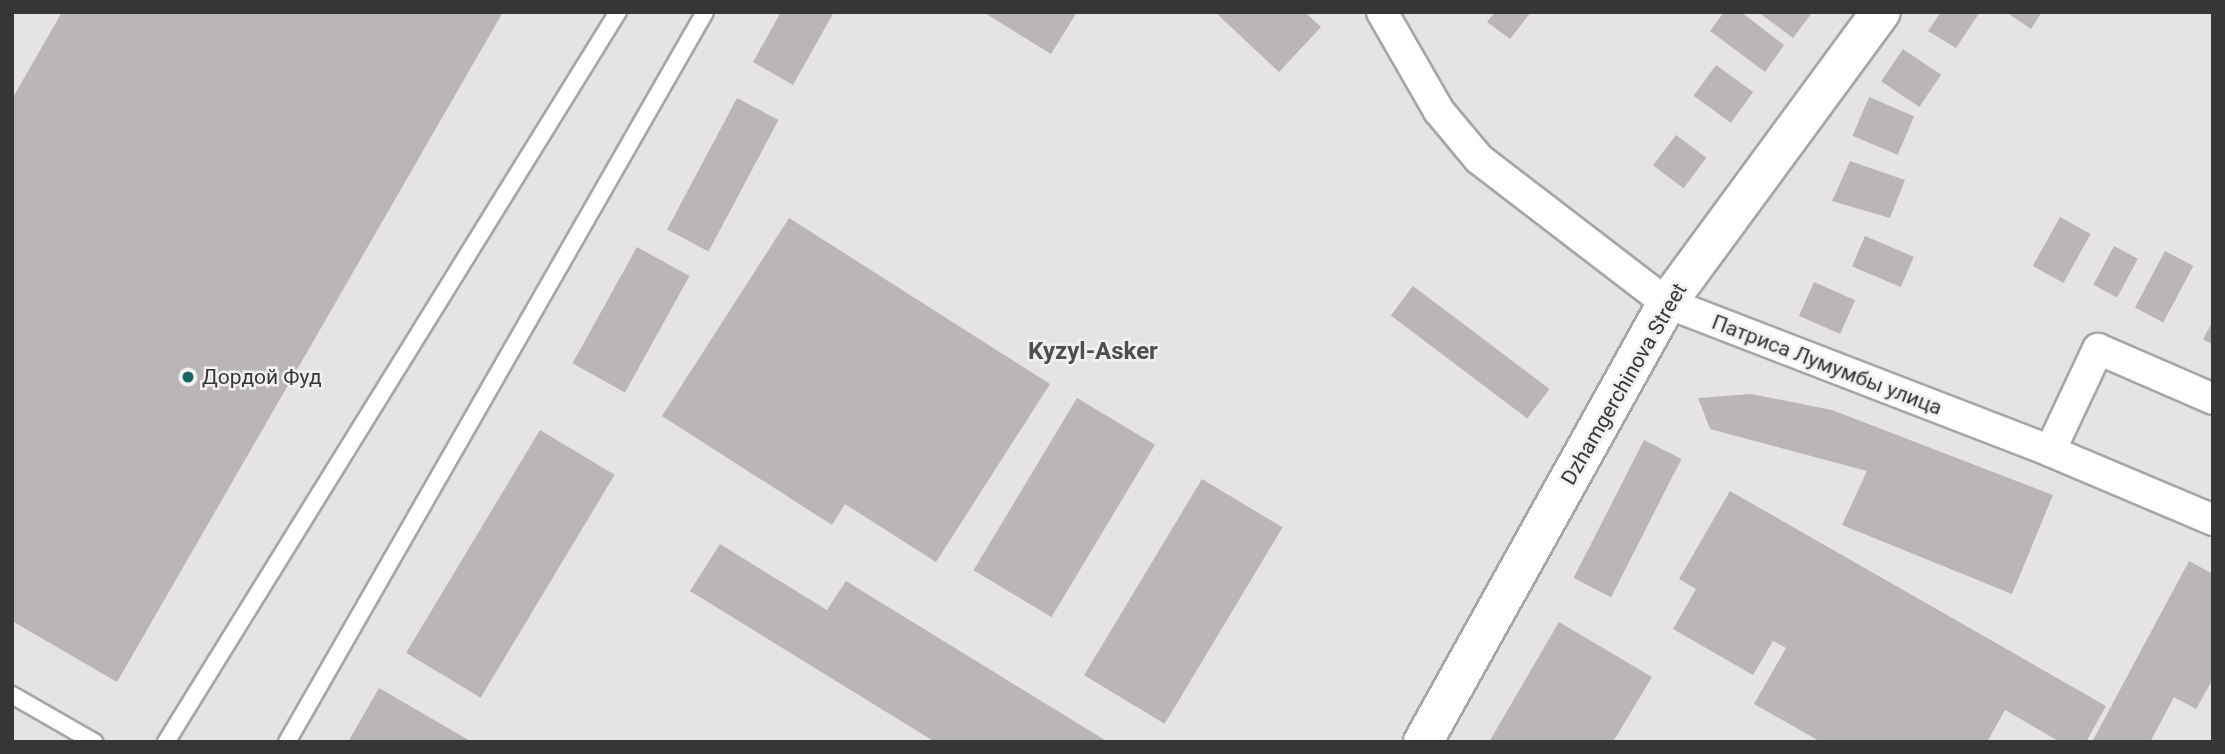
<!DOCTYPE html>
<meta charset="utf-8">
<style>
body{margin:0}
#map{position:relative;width:2225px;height:754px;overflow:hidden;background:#e6e3e4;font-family:Roboto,sans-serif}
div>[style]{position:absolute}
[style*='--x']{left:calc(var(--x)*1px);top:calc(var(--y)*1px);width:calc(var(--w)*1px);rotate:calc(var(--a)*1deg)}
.building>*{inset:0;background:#bab6b8;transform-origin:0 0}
.roads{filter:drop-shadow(2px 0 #a9a5a7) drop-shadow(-2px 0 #a9a5a7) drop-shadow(0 2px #a9a5a7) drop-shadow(0 -2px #a9a5a7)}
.service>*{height:16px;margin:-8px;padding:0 8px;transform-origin:8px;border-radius:8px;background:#fff}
.minor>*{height:30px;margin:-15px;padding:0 15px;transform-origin:15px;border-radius:15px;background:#fff}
.tertiary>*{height:38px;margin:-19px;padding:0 19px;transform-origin:19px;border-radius:19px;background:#fff}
.dots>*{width:19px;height:19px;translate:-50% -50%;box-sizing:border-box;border:4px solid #f3f0f2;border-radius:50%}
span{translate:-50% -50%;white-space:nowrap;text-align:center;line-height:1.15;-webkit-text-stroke:5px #f3f0f2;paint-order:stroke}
.street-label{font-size:21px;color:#373637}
.poi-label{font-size:21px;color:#373637}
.left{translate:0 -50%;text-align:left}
.quarter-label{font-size:24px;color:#504d4f;font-weight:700}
.frame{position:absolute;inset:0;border:14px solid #373637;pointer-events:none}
</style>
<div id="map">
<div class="building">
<i style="clip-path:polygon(62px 12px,503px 12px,117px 682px,12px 621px,12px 99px)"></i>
<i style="clip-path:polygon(781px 12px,834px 12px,793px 85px,753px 62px)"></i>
<i style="clip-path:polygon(983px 12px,1077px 12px,1051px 54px)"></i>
<i style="clip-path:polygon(1215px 12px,1305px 12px,1321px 27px,1279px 72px)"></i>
<i style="clip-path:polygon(1495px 12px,1531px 12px,1510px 39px,1487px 22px)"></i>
<i style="clip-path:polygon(1724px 12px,1741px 12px,1784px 45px,1765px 72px,1710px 31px)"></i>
<i style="clip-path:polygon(1758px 12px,1808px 12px,1811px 14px,1793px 38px)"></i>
<i style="clip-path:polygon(1941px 12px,1980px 12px,1956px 48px,1928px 31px)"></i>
<i style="clip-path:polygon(2006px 12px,2042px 12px,2031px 29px)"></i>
<i style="left:1903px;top:49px;width:46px;height:39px;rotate:34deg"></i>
<i style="left:1716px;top:65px;width:46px;height:38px;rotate:36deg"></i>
<i style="left:1869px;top:97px;width:49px;height:42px;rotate:23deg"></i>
<i style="left:737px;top:98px;width:47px;height:149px;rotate:28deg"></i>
<i style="left:1676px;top:135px;width:38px;height:38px;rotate:37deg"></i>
<i style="clip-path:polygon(1850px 161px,1905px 180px,1890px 218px,1832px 201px)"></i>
<i style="left:2060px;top:217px;width:35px;height:56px;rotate:29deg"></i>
<i style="clip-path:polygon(789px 218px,1050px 384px,936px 562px,845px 504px,832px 525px,662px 416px)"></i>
<i style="left:1865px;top:236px;width:53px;height:33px;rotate:23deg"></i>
<i style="left:2114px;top:246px;width:27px;height:44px;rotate:28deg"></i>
<i style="left:637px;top:247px;width:60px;height:133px;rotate:29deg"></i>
<i style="left:2165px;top:251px;width:32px;height:64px;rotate:28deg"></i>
<i style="left:1814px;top:282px;width:45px;height:37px;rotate:24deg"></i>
<i style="left:1413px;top:286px;width:171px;height:37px;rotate:37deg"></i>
<i style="clip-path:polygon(2213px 321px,2213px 345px,2203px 339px)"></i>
<i style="clip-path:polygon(1751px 394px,1832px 410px,2053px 495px,2012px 594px,1842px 525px,1867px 471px,1710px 429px,1698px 398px)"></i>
<i style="left:1077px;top:398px;width:91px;height:201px;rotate:31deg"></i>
<i style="left:540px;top:430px;width:87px;height:260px;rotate:31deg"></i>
<i style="left:1644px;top:440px;width:42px;height:155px;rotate:27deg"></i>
<i style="left:1202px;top:479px;width:94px;height:229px;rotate:31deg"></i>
<i style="clip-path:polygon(1730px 491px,2106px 706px,2086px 742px,2060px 742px,2005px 710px,1987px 742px,1821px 742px,1754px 704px,1786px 648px,1773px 641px,1753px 675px,1673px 629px,1696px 589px,1679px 579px)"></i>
<i style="clip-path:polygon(720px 544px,827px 610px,846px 581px,1108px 742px,935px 742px,690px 591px)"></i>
<i style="clip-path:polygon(2189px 561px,2213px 574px,2213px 679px,2196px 709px,2174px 697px,2150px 742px,2092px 742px)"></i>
<i style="clip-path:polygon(1559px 622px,1652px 677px,1613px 742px,1489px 742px)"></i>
<i style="clip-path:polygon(379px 688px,472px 742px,348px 742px)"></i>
</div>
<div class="roads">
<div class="service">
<i style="--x:12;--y:695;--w:95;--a:29.8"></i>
<i style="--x:166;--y:742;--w:859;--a:-58.24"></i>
<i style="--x:287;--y:742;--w:841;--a:-60.2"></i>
</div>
<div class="minor">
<i style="--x:1382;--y:12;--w:114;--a:60.1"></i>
<i style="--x:1439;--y:111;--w:62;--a:50.2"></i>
<i style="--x:1479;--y:159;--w:237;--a:37.5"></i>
<i style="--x:1667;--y:303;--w:411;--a:21.1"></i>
<i style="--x:2050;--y:451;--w:177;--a:22.9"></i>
<i style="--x:2050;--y:451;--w:113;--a:-64.8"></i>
<i style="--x:2098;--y:349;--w:125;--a:23.5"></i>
</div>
<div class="tertiary">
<i style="--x:1423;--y:742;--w:502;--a:-60.93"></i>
<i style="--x:1667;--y:303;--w:361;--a:-53.7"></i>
</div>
</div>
<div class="dots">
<i style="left:188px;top:377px;background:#196665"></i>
</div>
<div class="street-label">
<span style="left:1827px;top:365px;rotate:21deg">Патриса Лумумбы улица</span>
<span style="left:1624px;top:384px;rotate:-60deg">Dzhamgerchinova Street</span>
</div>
<div class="poi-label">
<span class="left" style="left:202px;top:377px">Дордой Фуд</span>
</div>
<div class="quarter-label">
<span style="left:1093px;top:352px">Kyzyl-Asker</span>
</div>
<div class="frame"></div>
</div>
